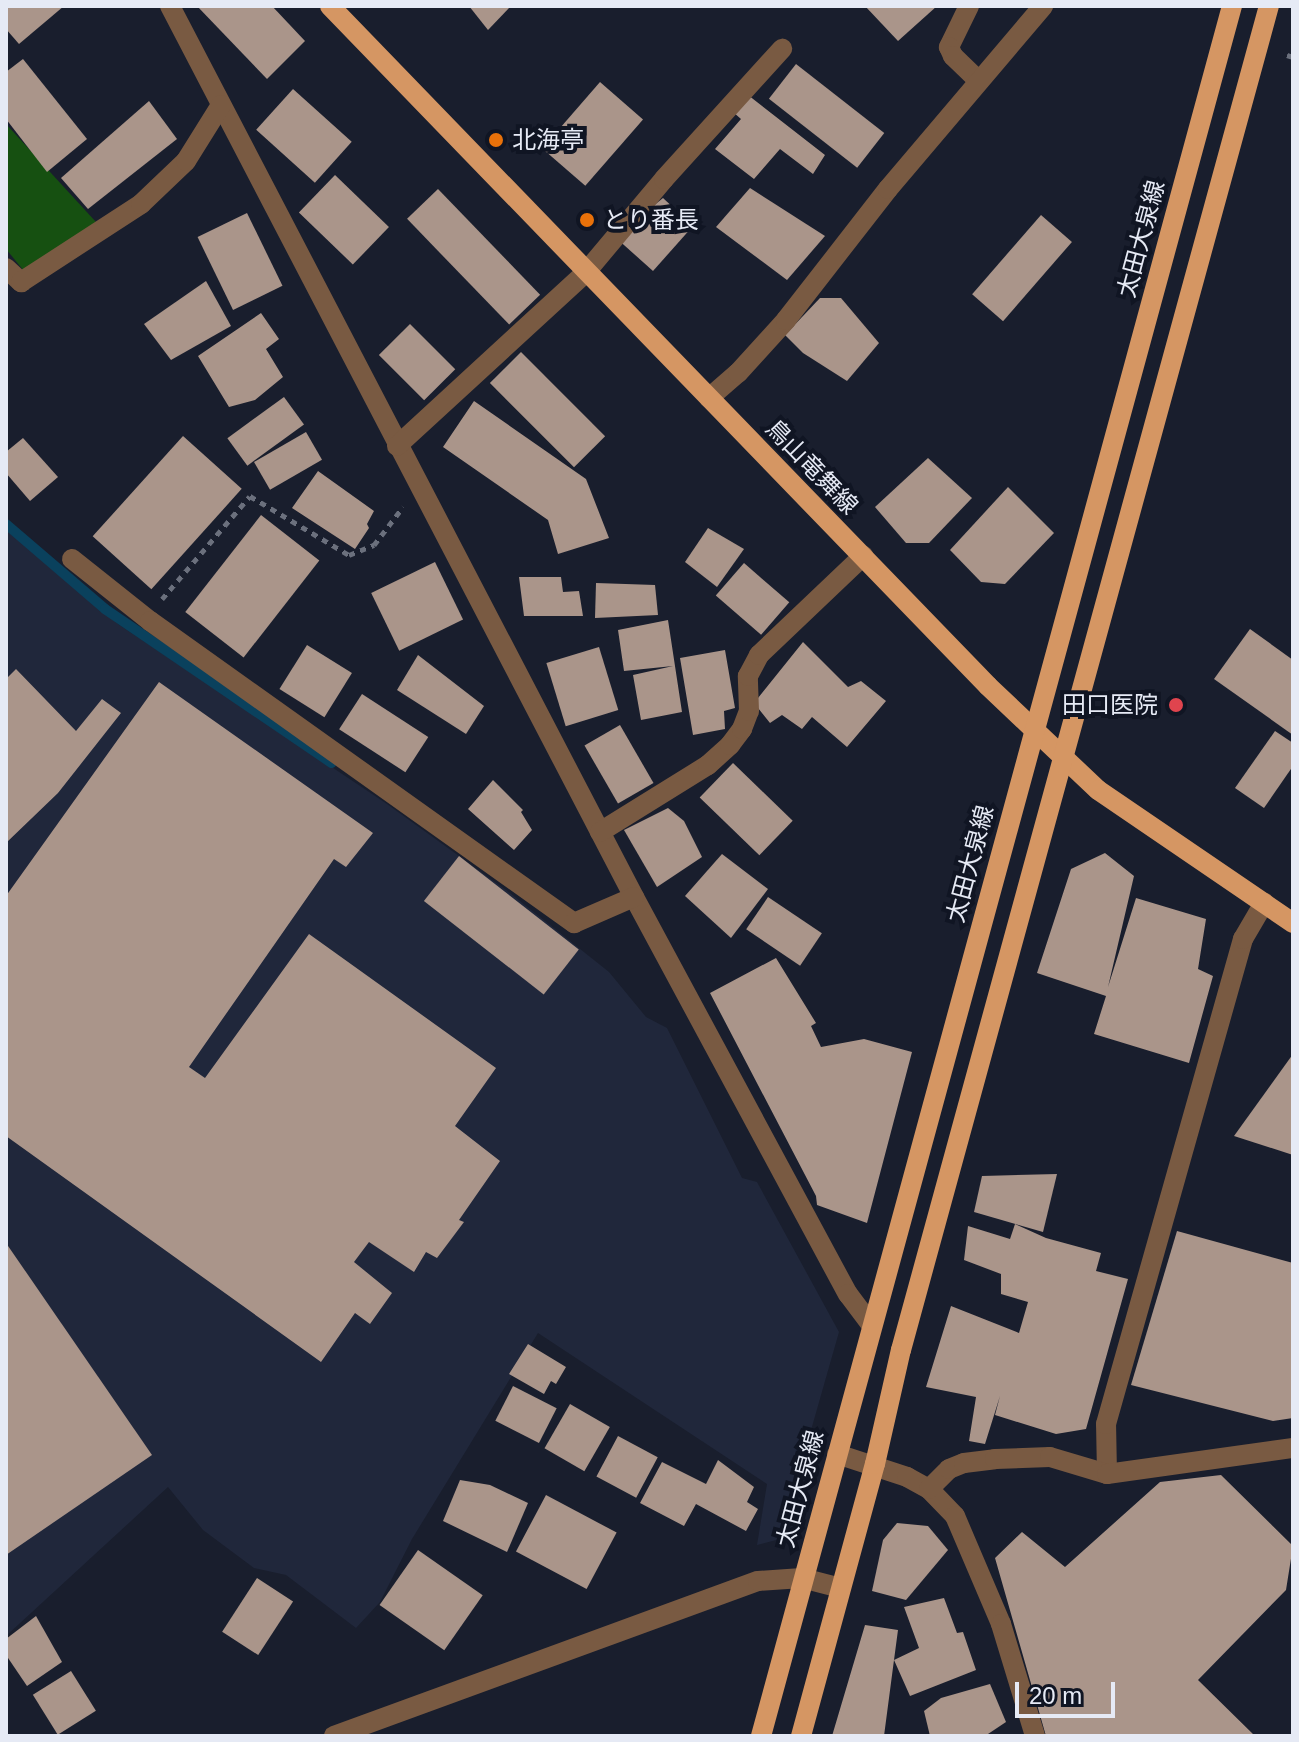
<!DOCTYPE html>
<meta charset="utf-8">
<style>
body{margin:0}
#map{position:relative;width:1299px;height:1742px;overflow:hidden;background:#191e2d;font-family:Helvetica,"Noto Sans JP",sans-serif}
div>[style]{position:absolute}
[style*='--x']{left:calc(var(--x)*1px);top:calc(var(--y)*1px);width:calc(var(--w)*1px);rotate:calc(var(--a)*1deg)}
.built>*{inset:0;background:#20273b}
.green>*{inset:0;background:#165011}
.stream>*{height:10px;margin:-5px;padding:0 5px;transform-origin:5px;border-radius:5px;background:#0a415d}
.building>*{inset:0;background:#aa958a;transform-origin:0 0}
.path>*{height:5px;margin-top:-2.5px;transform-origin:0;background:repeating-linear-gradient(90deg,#6b707d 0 6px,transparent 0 12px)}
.minor>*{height:20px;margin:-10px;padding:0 10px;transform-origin:10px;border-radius:10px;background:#795a42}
.major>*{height:20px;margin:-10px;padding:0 10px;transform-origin:10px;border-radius:10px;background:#d59663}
.dots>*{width:22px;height:22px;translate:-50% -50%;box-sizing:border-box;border:4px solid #101523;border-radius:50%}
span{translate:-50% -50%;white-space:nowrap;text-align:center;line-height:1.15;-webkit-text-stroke:8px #101523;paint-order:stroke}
.poi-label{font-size:24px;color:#e6eaf5}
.left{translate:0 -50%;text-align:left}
.right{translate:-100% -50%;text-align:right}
.street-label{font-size:24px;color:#e6eaf5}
.frame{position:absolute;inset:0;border:8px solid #e6eaf5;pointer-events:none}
.scale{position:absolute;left:1015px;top:1682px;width:100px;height:36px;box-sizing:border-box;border:4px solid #e6eaf5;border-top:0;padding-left:10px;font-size:24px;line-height:28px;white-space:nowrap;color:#e6eaf5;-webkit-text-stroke:6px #101523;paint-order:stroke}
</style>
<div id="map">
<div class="built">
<i style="clip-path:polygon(6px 530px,118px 624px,387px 804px,506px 890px,609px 972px,646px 1017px,667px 1028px,742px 1178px,757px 1182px,839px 1332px,780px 1539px,757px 1545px,767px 1484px,538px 1333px,412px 1539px,380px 1602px,356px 1628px,286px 1575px,254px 1568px,203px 1530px,168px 1487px,6px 1636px)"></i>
</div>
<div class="green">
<i style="clip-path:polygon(6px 124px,96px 222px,24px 271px,6px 249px)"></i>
</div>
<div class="stream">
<i style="--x:6;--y:524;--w:130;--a:40.6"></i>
<i style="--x:105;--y:609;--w:274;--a:34.2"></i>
</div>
<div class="building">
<i style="clip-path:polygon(6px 6px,64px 6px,19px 44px,6px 29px)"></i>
<i style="clip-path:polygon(197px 6px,272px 6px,305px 41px,267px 79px)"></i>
<i style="clip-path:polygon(469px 6px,511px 6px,488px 30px)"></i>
<i style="clip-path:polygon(865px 6px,937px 6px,898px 41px)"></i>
<i style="clip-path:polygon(23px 59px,87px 139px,47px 172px,6px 119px,6px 72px)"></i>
<i style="left:796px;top:64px;width:112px;height:44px;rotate:38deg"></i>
<i style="left:600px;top:82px;width:57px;height:88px;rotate:41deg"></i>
<i style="left:293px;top:89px;width:79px;height:55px;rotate:42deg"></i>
<i style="clip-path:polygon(748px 95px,825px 155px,813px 174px,780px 149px,754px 179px,715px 149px,741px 119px,733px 112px)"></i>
<i style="clip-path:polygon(149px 101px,177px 139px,88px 209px,61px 178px)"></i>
<i style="left:335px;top:175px;width:75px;height:52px;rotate:44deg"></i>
<i style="clip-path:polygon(750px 188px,825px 236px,787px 280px,716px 227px)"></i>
<i style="left:438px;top:189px;width:147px;height:43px;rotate:46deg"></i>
<i style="clip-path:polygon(663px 198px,693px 226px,653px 271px,615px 237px)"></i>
<i style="left:247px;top:213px;width:81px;height:55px;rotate:64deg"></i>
<i style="left:1041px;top:215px;width:41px;height:105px;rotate:41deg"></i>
<i style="clip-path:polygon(206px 281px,231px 326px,171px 360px,144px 324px)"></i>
<i style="clip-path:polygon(820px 298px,841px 298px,879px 343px,847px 381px,803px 353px,785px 335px)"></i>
<i style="clip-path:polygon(261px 313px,279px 339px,266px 349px,283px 377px,255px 400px,229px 407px,198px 356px)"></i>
<i style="left:410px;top:324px;width:64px;height:44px;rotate:45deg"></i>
<i style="left:521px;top:352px;width:119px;height:44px;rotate:45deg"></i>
<i style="left:284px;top:397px;width:34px;height:70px;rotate:54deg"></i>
<i style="clip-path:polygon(474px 401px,586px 479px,609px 538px,558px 554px,548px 520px,443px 447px)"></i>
<i style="left:306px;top:432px;width:32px;height:60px;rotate:60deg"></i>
<i style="left:183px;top:436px;width:79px;height:135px;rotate:42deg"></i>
<i style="clip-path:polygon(23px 438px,58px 477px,30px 501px,6px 473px,6px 452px)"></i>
<i style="clip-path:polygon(928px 458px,972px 498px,929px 543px,906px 543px,875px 507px)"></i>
<i style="clip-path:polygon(318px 471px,374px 511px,367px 524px,369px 528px,355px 549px,292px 508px)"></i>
<i style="clip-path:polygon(1008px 487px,1054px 533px,1005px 584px,981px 582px,950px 550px)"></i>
<i style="left:261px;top:515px;width:74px;height:123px;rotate:38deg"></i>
<i style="clip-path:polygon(708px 528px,744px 549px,717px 587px,685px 562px)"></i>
<i style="left:435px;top:562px;width:64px;height:71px;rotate:64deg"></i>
<i style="left:744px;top:563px;width:60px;height:43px;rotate:41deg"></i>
<i style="clip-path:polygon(519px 577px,561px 577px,563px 592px,579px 591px,583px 616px,524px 616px)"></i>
<i style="clip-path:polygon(596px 583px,655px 585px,658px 615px,595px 618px)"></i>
<i style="clip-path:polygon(668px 620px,682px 712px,641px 720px,633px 675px,673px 666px,624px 671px,618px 630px)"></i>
<i style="clip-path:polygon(1250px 629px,1293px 660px,1293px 735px,1214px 679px)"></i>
<i style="clip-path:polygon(803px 642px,848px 687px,861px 681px,886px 701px,847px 747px,812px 717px,802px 729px,782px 715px,770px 723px,754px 703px)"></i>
<i style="left:307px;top:645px;width:53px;height:52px;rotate:32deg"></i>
<i style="left:599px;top:647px;width:66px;height:55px;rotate:73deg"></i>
<i style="clip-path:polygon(725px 650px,735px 708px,724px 711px,725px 729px,693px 735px,680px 658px)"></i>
<i style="clip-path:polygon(418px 655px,484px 706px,466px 734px,397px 690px)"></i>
<i style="clip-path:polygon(16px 669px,76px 731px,102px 699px,121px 713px,58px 793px,6px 843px,6px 679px)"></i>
<i style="clip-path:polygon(159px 682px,373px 833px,346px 867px,334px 859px,189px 1067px,205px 1078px,309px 934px,496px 1068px,455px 1126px,500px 1161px,459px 1220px,464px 1222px,437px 1258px,426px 1252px,414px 1272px,369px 1242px,354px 1262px,392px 1293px,370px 1324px,355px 1313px,321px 1362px,6px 1136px,6px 896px)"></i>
<i style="left:362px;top:694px;width:79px;height:42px;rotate:33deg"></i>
<i style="left:620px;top:725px;width:67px;height:41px;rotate:60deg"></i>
<i style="clip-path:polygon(1275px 731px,1293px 743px,1293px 766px,1264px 808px,1235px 788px)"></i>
<i style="left:733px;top:763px;width:83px;height:48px;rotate:44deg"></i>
<i style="clip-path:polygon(493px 780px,523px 810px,521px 812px,532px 830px,514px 850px,468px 809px)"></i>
<i style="clip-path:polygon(668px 808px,684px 821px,702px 857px,657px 887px,624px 830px)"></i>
<i style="clip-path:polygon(1105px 853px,1134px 876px,1108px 987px,1136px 898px,1206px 919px,1198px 969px,1213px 976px,1189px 1063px,1094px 1034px,1106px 996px,1037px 973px,1071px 869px)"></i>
<i style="clip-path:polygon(722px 854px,768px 889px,731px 938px,685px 896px)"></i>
<i style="left:459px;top:856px;width:152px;height:57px;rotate:38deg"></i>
<i style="left:768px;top:897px;width:65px;height:39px;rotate:34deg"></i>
<i style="clip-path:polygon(776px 958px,816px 1023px,811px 1026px,821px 1047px,864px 1039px,912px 1052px,867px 1223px,817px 1205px,816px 1196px,710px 993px)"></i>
<i style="clip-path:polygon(1293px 1054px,1293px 1155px,1234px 1136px)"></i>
<i style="clip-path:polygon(1057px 1174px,1043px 1232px,974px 1212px,982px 1176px)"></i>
<i style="clip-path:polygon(1015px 1224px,1046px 1238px,1101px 1253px,1096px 1271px,1128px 1279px,1086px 1429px,1056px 1434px,995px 1415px,1000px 1396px,985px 1444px,969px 1441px,976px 1397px,926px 1387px,951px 1306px,1019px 1333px,1028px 1302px,1001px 1294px,1001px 1274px,964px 1260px,968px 1226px,1010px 1239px)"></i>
<i style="clip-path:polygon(1177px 1231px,1293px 1263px,1293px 1418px,1273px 1421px,1131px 1385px)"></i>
<i style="clip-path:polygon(6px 1243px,152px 1455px,6px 1555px)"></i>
<i style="clip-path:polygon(528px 1344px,566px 1367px,556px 1384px,551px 1381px,544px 1394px,509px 1374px)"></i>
<i style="left:513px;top:1386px;width:49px;height:39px;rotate:27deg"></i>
<i style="left:570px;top:1404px;width:46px;height:51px;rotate:30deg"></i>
<i style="left:618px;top:1436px;width:45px;height:46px;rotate:28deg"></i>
<i style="clip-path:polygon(718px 1460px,754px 1487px,747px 1502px,758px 1509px,746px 1531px,696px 1504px,684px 1526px,640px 1503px,662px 1462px,706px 1484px)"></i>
<i style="clip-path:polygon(1221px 1475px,1293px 1546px,1286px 1590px,1198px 1680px,1255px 1736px,1046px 1736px,995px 1558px,1022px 1532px,1065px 1567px,1160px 1482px)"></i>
<i style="clip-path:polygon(460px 1480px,490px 1485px,528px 1503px,507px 1552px,443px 1521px)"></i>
<i style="left:546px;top:1495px;width:80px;height:64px;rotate:28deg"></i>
<i style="clip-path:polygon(897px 1523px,928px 1526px,948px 1550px,906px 1600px,872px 1591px,883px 1540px)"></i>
<i style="left:418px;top:1550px;width:79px;height:67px;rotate:35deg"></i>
<i style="left:257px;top:1578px;width:43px;height:64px;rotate:33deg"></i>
<i style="clip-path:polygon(944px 1598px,957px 1633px,963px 1632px,976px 1670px,910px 1696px,894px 1660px,884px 1736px,832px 1736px,865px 1625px,898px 1630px,894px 1660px,919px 1648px,904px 1607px)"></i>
<i style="clip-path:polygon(36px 1616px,62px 1662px,27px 1686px,6px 1655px,6px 1639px)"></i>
<i style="left:71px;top:1671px;width:47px;height:45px;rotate:58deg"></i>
<i style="clip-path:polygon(990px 1684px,1006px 1722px,985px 1736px,930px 1736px,924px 1711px,941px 1698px)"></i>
</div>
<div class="path">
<i style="--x:1287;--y:55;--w:6;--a:18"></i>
<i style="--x:162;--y:599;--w:135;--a:-49.5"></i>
<i style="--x:250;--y:496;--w:115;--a:30.8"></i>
<i style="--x:349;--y:555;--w:27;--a:-22"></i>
<i style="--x:374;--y:545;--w:48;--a:-52.7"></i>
</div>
<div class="minor">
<i style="--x:170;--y:6;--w:1005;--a:62.49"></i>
<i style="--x:634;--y:897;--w:451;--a:61.7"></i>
<i style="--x:848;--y:1294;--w:39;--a:53"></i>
<i style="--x:969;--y:6;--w:46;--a:116"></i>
<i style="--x:949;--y:47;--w:10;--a:66"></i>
<i style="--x:953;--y:56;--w:36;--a:44"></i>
<i style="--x:6;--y:268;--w:21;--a:43"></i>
<i style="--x:21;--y:282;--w:143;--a:-33"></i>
<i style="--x:141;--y:204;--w:62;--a:-43.7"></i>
<i style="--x:186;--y:161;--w:66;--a:-58"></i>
<i style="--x:709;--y:398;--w:38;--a:-41"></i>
<i style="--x:738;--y:373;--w:72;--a:-47.8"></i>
<i style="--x:786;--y:320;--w:166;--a:-52.1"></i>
<i style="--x:888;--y:189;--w:240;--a:-49.7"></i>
<i style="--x:397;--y:446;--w:257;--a:-42.6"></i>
<i style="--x:586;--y:272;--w:121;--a:-50"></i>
<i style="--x:664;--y:179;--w:176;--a:-47.8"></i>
<i style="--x:72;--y:559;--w:100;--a:38.5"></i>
<i style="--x:150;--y:621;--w:521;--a:35.46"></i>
<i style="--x:574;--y:923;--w:65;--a:-23.4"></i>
<i style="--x:600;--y:832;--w:127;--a:-31.8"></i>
<i style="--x:708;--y:765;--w:30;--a:-42"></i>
<i style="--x:730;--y:745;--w:20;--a:-53"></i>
<i style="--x:742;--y:729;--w:19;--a:-69"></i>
<i style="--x:749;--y:711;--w:35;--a:-92"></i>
<i style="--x:748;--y:676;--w:24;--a:-62"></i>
<i style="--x:759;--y:655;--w:144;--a:-43.6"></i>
<i style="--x:837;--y:1454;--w:74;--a:18.2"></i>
<i style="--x:907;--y:1477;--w:25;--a:29"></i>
<i style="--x:929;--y:1489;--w:37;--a:46"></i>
<i style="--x:955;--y:1516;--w:117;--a:66.9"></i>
<i style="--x:1001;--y:1624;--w:117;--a:73.1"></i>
<i style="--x:1107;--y:1474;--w:50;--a:-91.1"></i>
<i style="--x:1106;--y:1424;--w:504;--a:-74.23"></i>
<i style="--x:1243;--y:939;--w:42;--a:-59.7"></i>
<i style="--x:929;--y:1489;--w:28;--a:-45"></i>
<i style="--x:949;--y:1469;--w:16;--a:-22"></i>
<i style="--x:964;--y:1463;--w:31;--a:-7"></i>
<i style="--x:995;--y:1459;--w:55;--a:-2.1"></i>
<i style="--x:1050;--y:1457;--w:59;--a:16.6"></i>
<i style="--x:1107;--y:1474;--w:188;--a:-8"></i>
<i style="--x:334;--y:1736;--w:451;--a:-20.1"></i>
<i style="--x:758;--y:1581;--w:44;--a:-3.9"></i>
<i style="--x:802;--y:1578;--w:40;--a:14.4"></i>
</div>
<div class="major">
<i style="--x:330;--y:6;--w:946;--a:45.94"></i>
<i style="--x:988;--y:686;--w:151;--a:43.4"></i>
<i style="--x:1098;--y:790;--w:236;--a:34.3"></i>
<i style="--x:761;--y:1736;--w:1793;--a:-74.77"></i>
<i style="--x:801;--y:1736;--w:282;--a:-74.8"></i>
<i style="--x:875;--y:1464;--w:117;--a:-77.2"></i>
<i style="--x:901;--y:1350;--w:1393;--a:-74.69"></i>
</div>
<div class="dots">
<i style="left:496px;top:140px;background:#e8710a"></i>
<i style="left:587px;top:220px;background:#e8710a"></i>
<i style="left:1176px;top:705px;background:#e0444e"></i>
</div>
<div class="poi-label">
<span class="left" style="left:512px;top:140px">北海亭</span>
<span class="left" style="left:603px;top:220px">とり番長</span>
<span class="right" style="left:1158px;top:705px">田口医院</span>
</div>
<div class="street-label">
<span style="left:1141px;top:239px;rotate:-75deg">太田大泉線</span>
<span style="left:812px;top:467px;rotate:46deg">鳥山竜舞線</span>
<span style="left:970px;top:864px;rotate:-75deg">太田大泉線</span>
<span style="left:800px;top:1489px;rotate:-75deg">太田大泉線</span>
</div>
<div class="frame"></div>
<div class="scale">20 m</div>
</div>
